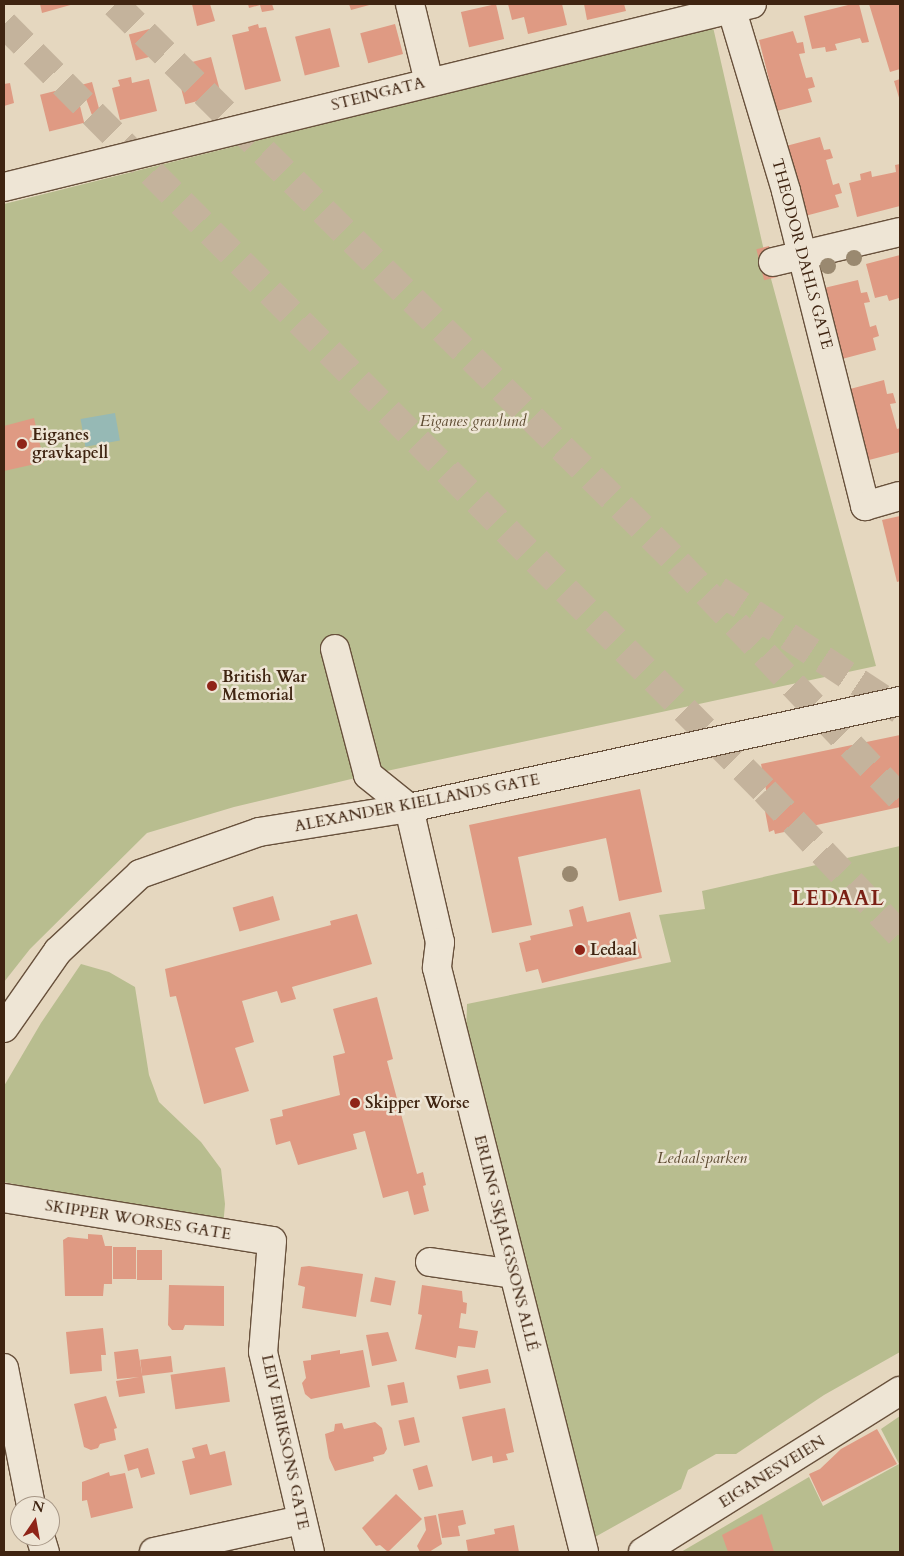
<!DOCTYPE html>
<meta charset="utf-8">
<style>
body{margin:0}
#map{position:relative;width:904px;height:1556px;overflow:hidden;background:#e5d7bf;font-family:Cardo,serif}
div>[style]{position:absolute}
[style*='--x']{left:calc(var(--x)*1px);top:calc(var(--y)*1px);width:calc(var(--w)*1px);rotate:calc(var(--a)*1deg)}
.green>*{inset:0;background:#b8bd8f}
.water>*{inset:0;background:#96b9b5;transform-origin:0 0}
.building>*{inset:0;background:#df9a83;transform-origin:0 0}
.highway-tunnel>*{height:28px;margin-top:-14px;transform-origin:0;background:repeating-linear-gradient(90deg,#c4b39c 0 28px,transparent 0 42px)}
.roads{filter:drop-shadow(1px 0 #68513c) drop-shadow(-1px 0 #68513c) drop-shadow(0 1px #68513c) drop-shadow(0 -1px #68513c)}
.minor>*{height:28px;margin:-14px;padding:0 14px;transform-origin:14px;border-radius:14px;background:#eee5d5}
.trees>*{width:16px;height:16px;margin:-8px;border-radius:50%;background:#9a8970}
.dots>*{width:14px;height:14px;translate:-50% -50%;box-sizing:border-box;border:2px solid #eee5d5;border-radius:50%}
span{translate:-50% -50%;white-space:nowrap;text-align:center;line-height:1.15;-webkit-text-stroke:5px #eee5d5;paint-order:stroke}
.street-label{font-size:16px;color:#3f2411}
.park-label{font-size:16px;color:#5d4a30;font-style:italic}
.poi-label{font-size:16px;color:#3f2411;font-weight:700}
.left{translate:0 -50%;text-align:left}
.district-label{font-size:21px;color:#7a1f14;font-weight:700;letter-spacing:1px}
.frame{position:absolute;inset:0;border:5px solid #3f2411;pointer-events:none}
.north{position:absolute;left:10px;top:1496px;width:50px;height:50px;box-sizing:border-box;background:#eee5d5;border:1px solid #a89887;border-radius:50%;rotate:12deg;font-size:14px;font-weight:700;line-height:20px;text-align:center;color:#3f2411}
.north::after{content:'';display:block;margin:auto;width:18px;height:22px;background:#8f2418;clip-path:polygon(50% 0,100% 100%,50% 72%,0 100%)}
</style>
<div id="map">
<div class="green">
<i style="clip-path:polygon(713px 27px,767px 264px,876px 666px,368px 775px,234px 807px,147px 833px,30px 949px,4px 982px,4px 204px)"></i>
<i style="clip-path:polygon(900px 846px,900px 1352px,824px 1395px,736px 1454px,716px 1454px,688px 1470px,681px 1489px,595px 1537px,466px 1037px,467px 1004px,671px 962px,659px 915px,705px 909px,702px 891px)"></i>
<i style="clip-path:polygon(81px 964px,109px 972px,135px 987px,149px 1075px,159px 1102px,201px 1142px,221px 1169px,225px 1204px,223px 1227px,4px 1182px,4px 1086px,41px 1023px)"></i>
<i style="clip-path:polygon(900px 1416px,900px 1552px,681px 1552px,809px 1477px,823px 1506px,899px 1464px,881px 1429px)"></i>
</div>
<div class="water">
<i style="left:115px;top:413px;width:28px;height:35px;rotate:80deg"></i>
</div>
<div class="building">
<i style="clip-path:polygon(40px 4px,74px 4px,42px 13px)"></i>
<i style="clip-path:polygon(192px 4px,210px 4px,215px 21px,197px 26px)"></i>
<i style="clip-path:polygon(248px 4px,272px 4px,274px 10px,262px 12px,260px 5px,249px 8px)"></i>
<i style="clip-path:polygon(349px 4px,373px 4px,351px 10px)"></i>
<i style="left:496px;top:4px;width:36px;height:36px;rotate:77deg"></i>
<i style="clip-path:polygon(508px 4px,562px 4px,567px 25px,528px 34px,524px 17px,512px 20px)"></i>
<i style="clip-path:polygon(584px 4px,624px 4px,626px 11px,587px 20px)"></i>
<i style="clip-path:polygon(852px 4px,859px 4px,869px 42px,862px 43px,860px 38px,835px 44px,837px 50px,826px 52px,825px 47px,812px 49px,804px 16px)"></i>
<i style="clip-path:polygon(869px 4px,900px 4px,900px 69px,890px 72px)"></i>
<i style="clip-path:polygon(258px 24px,259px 28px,266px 27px,281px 81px,245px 90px,232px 35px,249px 31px,248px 27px)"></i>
<i style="left:395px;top:24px;width:31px;height:36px;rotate:75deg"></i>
<i style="left:153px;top:28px;width:27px;height:25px;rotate:75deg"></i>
<i style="left:330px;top:28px;width:40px;height:36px;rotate:76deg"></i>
<i style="clip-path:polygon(793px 31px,797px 43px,803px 42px,805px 53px,799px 54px,806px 78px,812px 77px,815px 87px,808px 89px,812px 102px,777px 111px,759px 40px)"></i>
<i style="left:211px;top:57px;width:39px;height:37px;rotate:75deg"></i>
<i style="clip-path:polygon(131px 77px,132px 83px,149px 79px,157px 111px,120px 120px,112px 88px,120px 86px,118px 80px)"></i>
<i style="clip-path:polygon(900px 79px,900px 101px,894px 81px)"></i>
<i style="clip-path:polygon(92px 82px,101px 116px,93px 118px,81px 85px)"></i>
<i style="clip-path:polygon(10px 83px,14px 103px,4px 106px,4px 84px)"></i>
<i style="left:75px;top:86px;width:38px;height:36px;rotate:76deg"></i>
<i style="clip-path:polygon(820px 137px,824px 150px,830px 149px,833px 158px,826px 160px,833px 185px,839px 183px,842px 193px,835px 195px,839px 207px,805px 216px,786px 146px)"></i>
<i style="clip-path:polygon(900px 164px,900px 206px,857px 217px,849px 183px,861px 180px,860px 174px,871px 171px,872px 177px,896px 172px,895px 165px)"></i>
<i style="left:769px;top:246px;width:32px;height:13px;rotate:76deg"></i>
<i style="clip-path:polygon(900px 255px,899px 298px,889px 301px,887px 295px,875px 298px,866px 264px)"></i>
<i style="clip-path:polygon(858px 280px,861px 293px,867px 292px,870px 302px,864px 303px,870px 327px,876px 325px,879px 336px,873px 338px,876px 350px,842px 359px,824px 288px)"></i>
<i style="clip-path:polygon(884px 380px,887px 394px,893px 393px,896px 403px,890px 404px,897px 429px,900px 428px,900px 452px,869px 460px,850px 389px)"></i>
<i style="clip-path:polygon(34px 418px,44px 462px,4px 471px,4px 426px)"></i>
<i style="clip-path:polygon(900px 516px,900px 581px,897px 582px,882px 520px)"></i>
<i style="clip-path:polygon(900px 735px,900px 807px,775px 834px,774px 830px,769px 832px,765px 811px,770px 810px,761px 764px)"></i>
<i style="clip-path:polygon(640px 789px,662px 892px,619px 901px,606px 838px,518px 857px,532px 925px,492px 933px,469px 825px)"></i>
<i style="left:273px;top:896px;width:25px;height:42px;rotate:74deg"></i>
<i style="clip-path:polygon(583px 906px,587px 922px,630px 912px,642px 958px,542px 983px,538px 969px,526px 972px,519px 943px,531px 940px,530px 936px,573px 926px,569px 910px)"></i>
<i style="clip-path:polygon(357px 914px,372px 964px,292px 987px,296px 999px,281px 1003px,277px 991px,242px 1001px,254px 1042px,235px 1048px,249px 1091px,204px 1104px,176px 996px,170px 997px,165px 969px,331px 925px,330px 921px)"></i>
<i style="clip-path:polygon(377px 997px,393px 1059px,387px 1061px,417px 1174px,423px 1172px,426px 1185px,423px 1186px,429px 1211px,414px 1215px,408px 1191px,383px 1198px,365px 1131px,353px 1134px,357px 1149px,298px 1165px,290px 1141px,276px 1145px,270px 1119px,283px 1116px,282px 1110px,340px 1095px,333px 1056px,345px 1053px,333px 1009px)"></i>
<i style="clip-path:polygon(88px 1234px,102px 1235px,105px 1246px,112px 1246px,112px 1284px,104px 1284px,103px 1296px,65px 1296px,63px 1240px,68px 1237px,88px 1239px)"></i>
<i style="left:113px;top:1247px;width:23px;height:32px"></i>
<i style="left:137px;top:1250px;width:25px;height:30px"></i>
<i style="clip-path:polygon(309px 1266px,363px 1274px,356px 1317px,302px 1308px,305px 1287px,298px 1285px,301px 1267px)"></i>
<i style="left:375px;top:1277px;width:21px;height:25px;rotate:11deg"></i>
<i style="clip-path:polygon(169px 1285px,224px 1286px,224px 1326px,185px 1325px,183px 1330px,172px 1330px,168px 1325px)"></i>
<i style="clip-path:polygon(422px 1285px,462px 1291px,463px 1302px,467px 1303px,466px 1314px,461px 1313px,459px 1328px,478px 1331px,475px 1348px,458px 1346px,456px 1358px,415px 1349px,422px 1315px,418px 1314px)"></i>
<i style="clip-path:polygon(103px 1328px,106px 1355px,101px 1355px,102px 1371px,70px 1374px,66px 1332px)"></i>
<i style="clip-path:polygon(388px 1332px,397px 1361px,372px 1366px,366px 1335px)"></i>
<i style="clip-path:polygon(138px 1349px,145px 1393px,119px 1397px,116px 1381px,139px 1377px,117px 1379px,114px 1352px)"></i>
<i style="clip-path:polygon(340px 1350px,340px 1354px,363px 1350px,370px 1387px,311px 1399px,305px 1394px,302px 1383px,306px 1378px,303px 1361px,311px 1360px,311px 1355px)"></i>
<i style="left:171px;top:1356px;width:16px;height:31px;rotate:83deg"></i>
<i style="left:225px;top:1367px;width:35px;height:55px;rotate:82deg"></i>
<i style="left:488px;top:1369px;width:14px;height:32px;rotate:78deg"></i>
<i style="left:404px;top:1382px;width:21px;height:17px;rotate:79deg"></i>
<i style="clip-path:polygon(106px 1396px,117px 1428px,114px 1429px,116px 1440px,100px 1444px,98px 1448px,91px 1450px,84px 1447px,74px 1404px)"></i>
<i style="clip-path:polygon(505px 1408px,514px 1452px,506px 1454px,508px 1460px,493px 1463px,492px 1456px,472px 1461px,462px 1417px)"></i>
<i style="left:414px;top:1417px;width:26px;height:16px;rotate:77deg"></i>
<i style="clip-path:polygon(375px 1422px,382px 1428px,387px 1449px,384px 1454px,373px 1457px,374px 1461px,335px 1471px,329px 1458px,325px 1434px,334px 1431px,335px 1424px,342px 1423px,344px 1429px)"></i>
<i style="clip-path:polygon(877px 1429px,897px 1464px,822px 1502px,809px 1474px,820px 1469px,841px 1449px)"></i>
<i style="clip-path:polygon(207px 1444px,210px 1455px,225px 1451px,232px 1485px,190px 1495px,182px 1461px,195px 1458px,192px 1448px)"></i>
<i style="clip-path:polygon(148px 1448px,155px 1474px,141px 1478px,138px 1468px,128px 1471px,124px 1455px)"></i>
<i style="left:427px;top:1465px;width:22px;height:15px;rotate:74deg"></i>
<i style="clip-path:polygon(109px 1472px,110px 1476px,125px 1473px,133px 1508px,91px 1518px,87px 1500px,82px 1501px,82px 1482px)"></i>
<i style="clip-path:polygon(396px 1494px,422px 1519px,388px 1552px,380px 1545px,376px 1546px,362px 1528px)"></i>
<i style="clip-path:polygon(463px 1510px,466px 1524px,458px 1526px,460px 1536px,442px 1538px,438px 1514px)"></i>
<i style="clip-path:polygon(762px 1514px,774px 1552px,728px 1552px,722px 1535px)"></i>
<i style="clip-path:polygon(436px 1515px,442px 1544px,429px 1552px,420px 1552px,417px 1546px,426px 1530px,424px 1517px)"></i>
<i style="clip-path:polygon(514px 1525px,519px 1552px,468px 1552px,466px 1540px,495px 1534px,494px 1529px)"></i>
</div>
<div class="highway-tunnel">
<i style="--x:115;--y:4;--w:793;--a:44.8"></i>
<i style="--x:678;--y:563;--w:323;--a:46.6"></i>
<i style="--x:4;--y:24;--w:1080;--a:45.22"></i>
<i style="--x:765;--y:791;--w:197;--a:46.8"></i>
<i style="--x:718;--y:590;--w:218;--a:33.4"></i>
</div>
<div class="roads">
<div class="minor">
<i style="--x:410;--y:4;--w:80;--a:76.3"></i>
<i style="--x:730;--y:4;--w:195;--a:73.3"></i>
<i style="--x:786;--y:191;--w:325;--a:75.9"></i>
<i style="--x:865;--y:506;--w:36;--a:-16"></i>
<i style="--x:4;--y:187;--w:770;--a:-13.75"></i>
<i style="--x:773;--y:262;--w:130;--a:-13.3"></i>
<i style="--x:335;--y:649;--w:130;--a:75.3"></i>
<i style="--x:368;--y:775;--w:53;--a:38.8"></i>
<i style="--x:409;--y:808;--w:138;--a:77"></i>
<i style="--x:440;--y:942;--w:26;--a:97"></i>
<i style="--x:437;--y:968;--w:602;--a:75.87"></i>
<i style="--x:4;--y:1028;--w:94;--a:-55"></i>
<i style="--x:58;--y:951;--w:112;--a:-43.2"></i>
<i style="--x:140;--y:874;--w:126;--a:-19.4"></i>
<i style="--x:259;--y:832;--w:152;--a:-9.1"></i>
<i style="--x:409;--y:808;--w:503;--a:-12.29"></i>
<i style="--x:4;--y:1198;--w:271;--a:9.1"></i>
<i style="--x:272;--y:1241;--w:111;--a:94.6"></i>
<i style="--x:263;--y:1352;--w:205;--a:76.8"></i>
<i style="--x:430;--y:1262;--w:84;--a:8.2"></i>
<i style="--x:4;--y:1368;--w:141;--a:78.9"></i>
<i style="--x:40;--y:1536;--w:17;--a:73"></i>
<i style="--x:154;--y:1552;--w:150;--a:-12.3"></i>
<i style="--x:643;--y:1552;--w:303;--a:-32.1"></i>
</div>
</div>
<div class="trees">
<i style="left:854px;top:258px"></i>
<i style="left:828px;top:266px"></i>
<i style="left:570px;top:874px"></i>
</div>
<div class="dots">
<i style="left:22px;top:444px;background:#8f2418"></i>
<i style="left:212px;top:686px;background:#8f2418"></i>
<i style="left:580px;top:950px;background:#8f2418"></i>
<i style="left:355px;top:1103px;background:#8f2418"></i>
</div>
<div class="street-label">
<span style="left:378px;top:94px;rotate:-14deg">STEINGATA</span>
<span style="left:802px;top:254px;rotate:75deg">THEODOR DAHLS GATE</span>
<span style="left:417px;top:803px;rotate:-11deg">ALEXANDER KIELLANDS GATE</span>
<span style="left:138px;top:1220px;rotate:9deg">SKIPPER WORSES GATE</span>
<span style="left:506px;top:1243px;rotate:76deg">ERLING SKJALGSSONS ALLÉ</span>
<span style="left:285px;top:1442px;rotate:78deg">LEIV EIRIKSONS GATE</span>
<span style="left:772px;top:1472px;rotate:-32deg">EIGANESVEIEN</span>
</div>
<div class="park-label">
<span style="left:473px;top:421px">Eiganes gravlund</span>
<span style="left:702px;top:1158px">Ledaalsparken</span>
</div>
<div class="poi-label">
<span class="left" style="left:32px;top:444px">Eiganes<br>gravkapell</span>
<span class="left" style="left:222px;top:686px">British War<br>Memorial</span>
<span class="left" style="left:590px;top:950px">Ledaal</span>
<span class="left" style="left:365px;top:1103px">Skipper Worse</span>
</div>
<div class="district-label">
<span style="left:838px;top:899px">LEDAAL</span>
</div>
<div class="frame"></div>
<div class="north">N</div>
</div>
